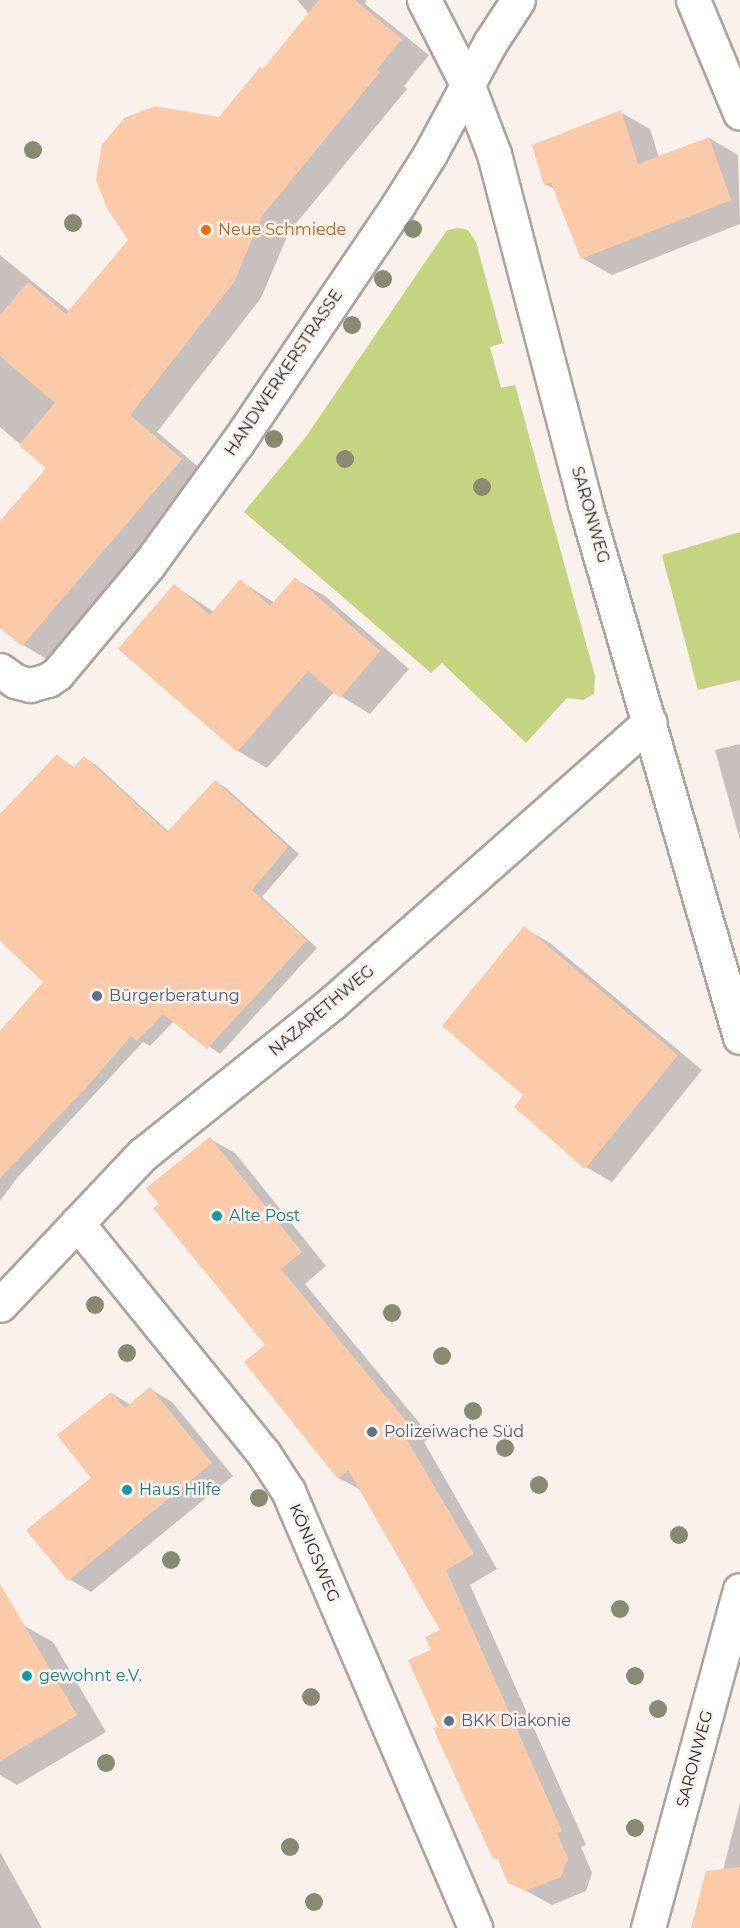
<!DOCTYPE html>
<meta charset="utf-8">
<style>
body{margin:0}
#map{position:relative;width:740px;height:1928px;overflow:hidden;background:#f9f1ec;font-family:Montserrat,sans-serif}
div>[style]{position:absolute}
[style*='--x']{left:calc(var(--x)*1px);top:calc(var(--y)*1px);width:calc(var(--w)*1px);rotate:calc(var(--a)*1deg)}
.green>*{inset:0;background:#c5d480}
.shadow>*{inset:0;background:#0003}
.building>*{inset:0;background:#fbcba9}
.roads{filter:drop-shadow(2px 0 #aba39e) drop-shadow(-2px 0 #aba39e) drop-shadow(0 2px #aba39e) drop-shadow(0 -2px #aba39e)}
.minor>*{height:33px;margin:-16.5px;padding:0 16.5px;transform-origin:16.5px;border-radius:16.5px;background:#fff}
.trees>*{width:18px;height:18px;margin:-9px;border-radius:50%;background:#8a8a72}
.dots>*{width:16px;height:16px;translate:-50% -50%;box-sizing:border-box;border:3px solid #f9f1ec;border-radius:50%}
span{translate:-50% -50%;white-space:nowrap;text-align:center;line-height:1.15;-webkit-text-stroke:5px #f9f1ec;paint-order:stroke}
.food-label{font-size:16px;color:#c56008}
.left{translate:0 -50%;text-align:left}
.street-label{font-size:16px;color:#221f1e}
.service-label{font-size:16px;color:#4e5e75}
.culture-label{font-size:16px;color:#0d838f}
</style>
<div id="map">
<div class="green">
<i style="clip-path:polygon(458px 228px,468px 230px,476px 242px,503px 343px,490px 347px,501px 388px,515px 385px,595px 676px,594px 694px,583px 700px,567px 698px,526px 743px,442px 663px,431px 673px,244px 512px,305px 438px,447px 230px)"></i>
<i style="clip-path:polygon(740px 532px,740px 680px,698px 690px,662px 555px)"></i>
</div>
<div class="shadow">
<i style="clip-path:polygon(297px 0,366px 0,365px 4px,429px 55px,404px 86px,407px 89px,289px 232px,261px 298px,157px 432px,208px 475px,50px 661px,23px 645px,0 626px,0 524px,48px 468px,0 427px,0 255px,70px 312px,129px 240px,220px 118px,264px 71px,309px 14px)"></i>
<i style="clip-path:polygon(620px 112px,650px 129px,659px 158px,709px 138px,738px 155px,740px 224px,612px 275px,582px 258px,556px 190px,545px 184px)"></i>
<i style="clip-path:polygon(295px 579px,325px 596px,409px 669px,370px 714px,334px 692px,267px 768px,238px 751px,175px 586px,214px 612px,240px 581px,275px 603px)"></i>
<i style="clip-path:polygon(740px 744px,740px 840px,715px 750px)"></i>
<i style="clip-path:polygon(57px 756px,75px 768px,84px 758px,96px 765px,169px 832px,215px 781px,226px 788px,299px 854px,262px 897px,317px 948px,220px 1054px,174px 1021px,150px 1046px,143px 1042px,17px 1178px,0 1201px,0 1031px,45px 982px,0 939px,0 817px)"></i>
<i style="clip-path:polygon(524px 928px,550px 943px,702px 1070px,612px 1182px,586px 1167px,526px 1094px)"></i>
<i style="clip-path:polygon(210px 1139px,235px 1153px,326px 1266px,305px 1284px,431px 1437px,424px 1442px,497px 1569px,470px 1585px,586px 1845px,581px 1847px,592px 1873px,586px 1891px,552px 1905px,510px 1882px,500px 1861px,494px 1857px,440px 1728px,433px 1651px,442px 1631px,361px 1490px,339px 1478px,267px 1345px,161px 1204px)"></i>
<i style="clip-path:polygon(150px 1389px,172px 1402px,233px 1476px,91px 1592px,69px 1579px,111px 1393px,131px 1405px)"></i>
<i style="clip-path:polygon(23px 1625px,53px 1642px,106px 1732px,17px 1785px,0 1775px,0 1639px)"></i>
<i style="clip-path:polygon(740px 1803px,740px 1928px,693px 1928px,723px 1870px)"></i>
<i style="clip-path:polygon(0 1852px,42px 1928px,0 1928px)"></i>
</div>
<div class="building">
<i style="clip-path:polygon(319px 0,355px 0,402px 39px,377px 69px,380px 72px,262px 216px,234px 282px,130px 415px,182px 459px,22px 646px,0 628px,0 521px,46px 468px,19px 445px,55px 403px,0 356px,0 315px,28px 282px,66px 314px,128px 240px,107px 208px,96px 180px,102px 145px,124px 118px,155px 106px,219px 117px,260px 67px,263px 69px)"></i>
<i style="clip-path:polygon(621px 110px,638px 164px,709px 137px,731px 200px,581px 259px,551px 183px,544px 185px,532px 145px)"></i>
<i style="clip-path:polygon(295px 577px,380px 651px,340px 698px,308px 671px,237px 752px,118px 649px,174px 584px,210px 615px,240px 579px,270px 606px)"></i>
<i style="clip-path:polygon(57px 754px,73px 768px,84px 756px,167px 832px,215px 780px,288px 847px,252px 890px,307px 940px,207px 1049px,163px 1014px,137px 1041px,131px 1036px,83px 1091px,0 1178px,0 1031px,43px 982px,0 941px,0 814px)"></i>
<i style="clip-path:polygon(524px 926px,678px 1055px,585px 1169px,514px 1107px,523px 1095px,442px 1026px)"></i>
<i style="clip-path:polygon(210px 1137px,302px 1252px,281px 1269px,407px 1422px,400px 1428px,474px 1554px,446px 1570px,562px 1831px,557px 1833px,568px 1858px,561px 1877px,526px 1891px,508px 1883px,497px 1857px,493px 1859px,433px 1728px,438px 1727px,408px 1660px,431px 1650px,425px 1637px,440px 1630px,348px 1470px,338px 1479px,244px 1362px,265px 1345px,153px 1208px,159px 1204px,146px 1188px)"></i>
<i style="clip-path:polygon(150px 1387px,212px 1463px,68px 1581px,26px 1530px,91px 1478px,57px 1435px,111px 1392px,125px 1408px)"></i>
<i style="clip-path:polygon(0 1584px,77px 1715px,0 1761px)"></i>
<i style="clip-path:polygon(740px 1867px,740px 1928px,691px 1928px,706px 1871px)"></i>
</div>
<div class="roads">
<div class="minor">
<i style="--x:424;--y:0;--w:97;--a:62.9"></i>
<i style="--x:468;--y:86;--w:73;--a:69.1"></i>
<i style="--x:494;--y:154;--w:362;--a:75.4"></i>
<i style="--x:585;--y:504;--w:555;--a:73.79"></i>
<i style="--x:693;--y:0;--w:122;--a:67.4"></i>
<i style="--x:0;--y:670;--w:19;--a:36"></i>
<i style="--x:15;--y:681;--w:16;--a:15"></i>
<i style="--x:30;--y:685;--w:19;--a:-16"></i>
<i style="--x:48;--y:680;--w:11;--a:-34"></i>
<i style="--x:57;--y:674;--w:143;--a:-50.1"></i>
<i style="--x:149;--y:564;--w:150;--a:-54"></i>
<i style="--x:237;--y:443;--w:287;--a:-55.9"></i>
<i style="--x:398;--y:205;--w:60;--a:-57.9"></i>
<i style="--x:430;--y:154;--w:126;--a:-61.6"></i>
<i style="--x:490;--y:43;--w:51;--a:-56.9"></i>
<i style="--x:77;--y:1223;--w:297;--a:51"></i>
<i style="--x:264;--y:1454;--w:44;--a:57"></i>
<i style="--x:288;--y:1491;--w:475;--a:66.8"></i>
<i style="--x:0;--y:1305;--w:208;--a:-46.6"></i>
<i style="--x:143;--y:1154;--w:242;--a:-38.6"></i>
<i style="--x:332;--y:1003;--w:424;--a:-41.5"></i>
<i style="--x:648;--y:1928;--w:350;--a:-74.8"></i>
</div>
</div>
<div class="trees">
<i style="left:33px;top:150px"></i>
<i style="left:73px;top:223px"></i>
<i style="left:413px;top:229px"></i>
<i style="left:383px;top:279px"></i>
<i style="left:352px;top:325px"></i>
<i style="left:274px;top:439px"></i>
<i style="left:345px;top:459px"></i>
<i style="left:482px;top:487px"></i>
<i style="left:95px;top:1305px"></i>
<i style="left:392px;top:1313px"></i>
<i style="left:127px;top:1353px"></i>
<i style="left:442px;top:1356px"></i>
<i style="left:473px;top:1411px"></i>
<i style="left:505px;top:1448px"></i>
<i style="left:539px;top:1485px"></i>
<i style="left:259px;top:1498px"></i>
<i style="left:679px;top:1535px"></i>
<i style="left:171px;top:1560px"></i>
<i style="left:620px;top:1609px"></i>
<i style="left:635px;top:1676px"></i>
<i style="left:311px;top:1697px"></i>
<i style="left:658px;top:1709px"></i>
<i style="left:106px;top:1763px"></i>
<i style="left:635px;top:1828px"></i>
<i style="left:290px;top:1847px"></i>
<i style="left:314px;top:1902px"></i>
</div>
<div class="dots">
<i style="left:206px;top:230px;background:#e8710a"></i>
<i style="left:97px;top:996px;background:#5c6f8a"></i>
<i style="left:217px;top:1216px;background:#0f9aa8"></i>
<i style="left:372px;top:1432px;background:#5c6f8a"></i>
<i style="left:127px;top:1490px;background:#0f9aa8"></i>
<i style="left:27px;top:1676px;background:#0f9aa8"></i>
<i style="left:449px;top:1721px;background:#5c6f8a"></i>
</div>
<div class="food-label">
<span class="left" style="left:218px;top:230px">Neue Schmiede</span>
</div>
<div class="street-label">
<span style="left:284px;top:373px;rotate:-56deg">HANDWERKERSTRASSE</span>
<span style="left:590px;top:515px;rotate:74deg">SARONWEG</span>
<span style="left:322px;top:1011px;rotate:-40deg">NAZARETHWEG</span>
<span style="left:314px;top:1553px;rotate:67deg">KÖNIGSWEG</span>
<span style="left:695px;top:1759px;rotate:-75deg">SARONWEG</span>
</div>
<div class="service-label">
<span class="left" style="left:109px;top:996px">Bürgerberatung</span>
<span class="left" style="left:384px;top:1432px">Polizeiwache Süd</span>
<span class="left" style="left:461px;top:1721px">BKK Diakonie</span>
</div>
<div class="culture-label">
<span class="left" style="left:229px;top:1216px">Alte Post</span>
<span class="left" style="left:139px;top:1490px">Haus Hilfe</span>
<span class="left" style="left:39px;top:1676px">gewohnt e.V.</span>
</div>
</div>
